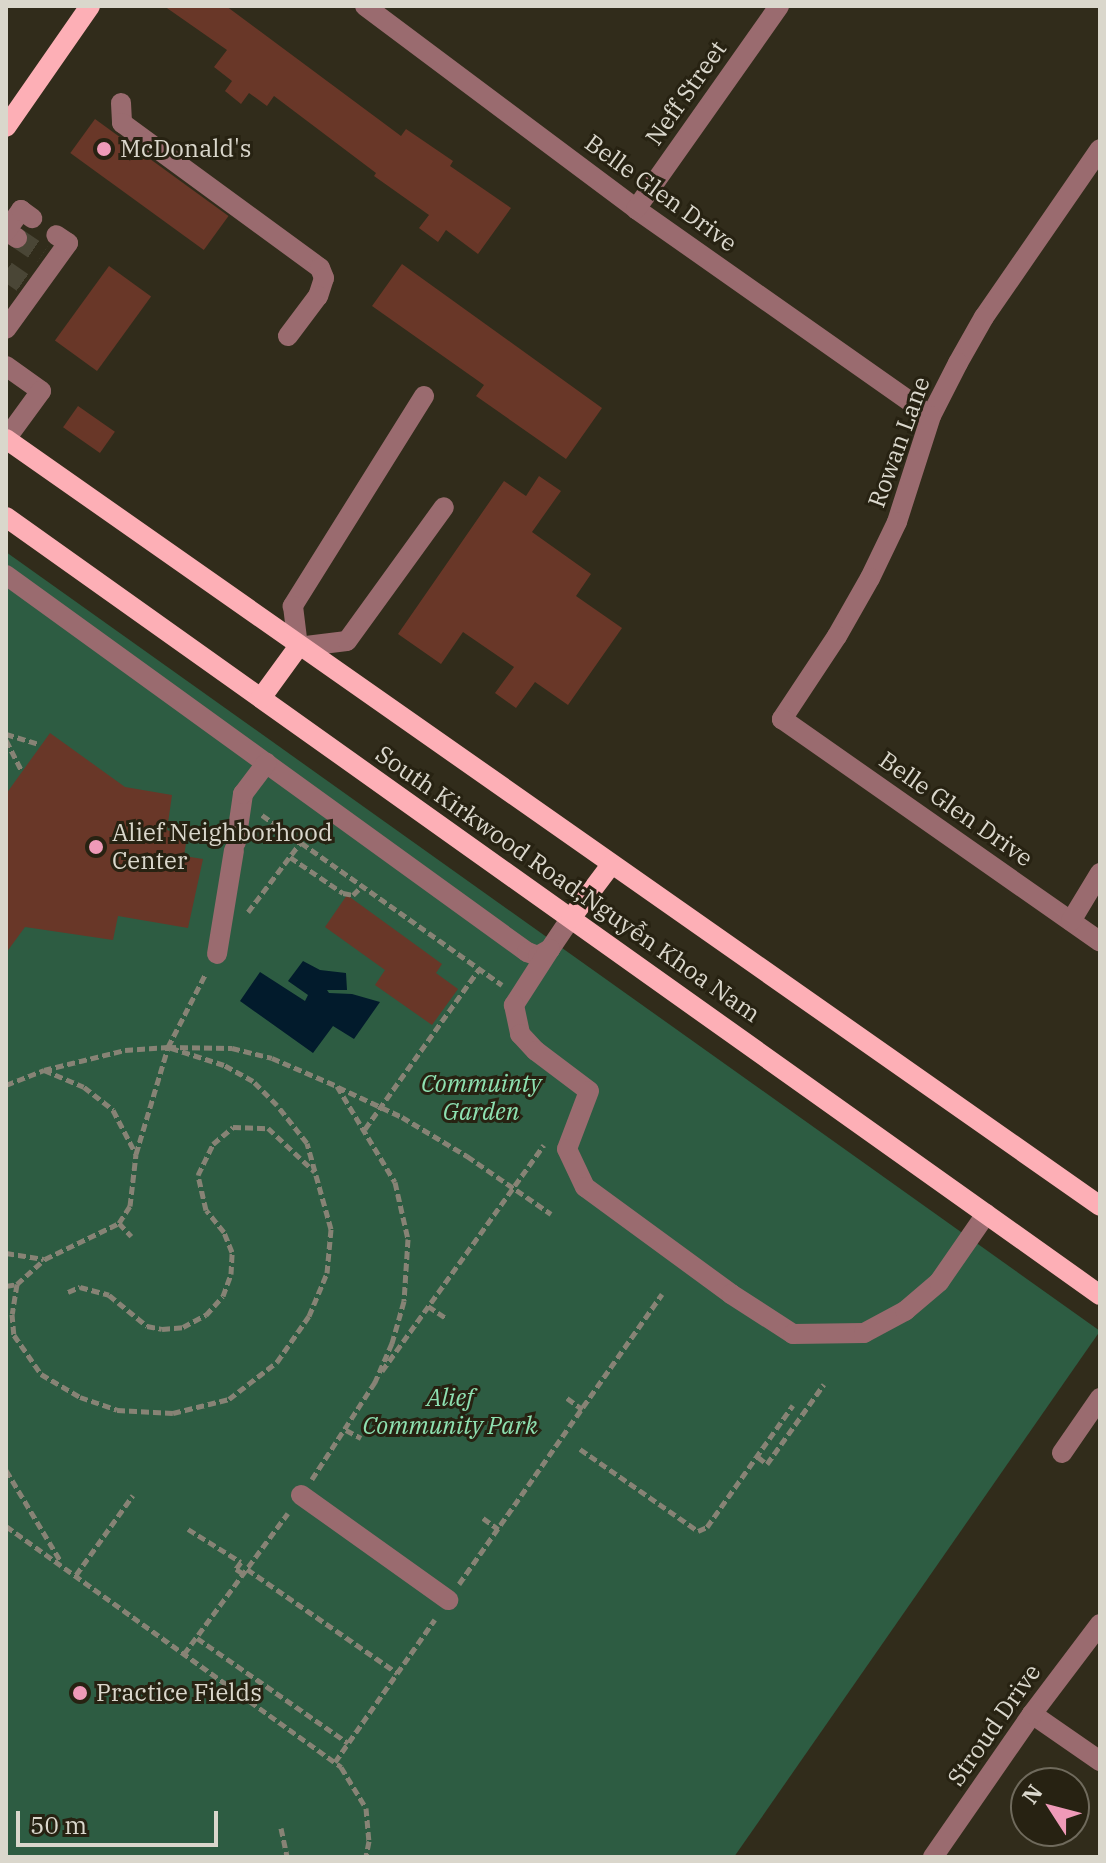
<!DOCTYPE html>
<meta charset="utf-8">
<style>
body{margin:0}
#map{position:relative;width:1106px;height:1863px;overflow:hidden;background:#312c1b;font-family:"IBM Plex Serif",serif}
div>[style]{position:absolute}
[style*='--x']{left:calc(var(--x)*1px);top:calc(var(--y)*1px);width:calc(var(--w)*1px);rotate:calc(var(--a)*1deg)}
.green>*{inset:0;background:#2d5c42}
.water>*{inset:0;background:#021b2c}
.building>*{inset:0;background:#693728;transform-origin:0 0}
.minor-tunnel>*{height:20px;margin-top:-10px;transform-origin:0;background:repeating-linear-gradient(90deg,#4a4636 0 20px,transparent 0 30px)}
.path>*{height:5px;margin-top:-2.5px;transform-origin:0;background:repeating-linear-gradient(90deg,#878375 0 8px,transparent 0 12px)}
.minor>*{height:20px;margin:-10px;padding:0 10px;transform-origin:10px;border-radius:10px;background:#9a6b6f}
.major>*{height:20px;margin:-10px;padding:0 10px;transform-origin:10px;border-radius:10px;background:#fdafb6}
.dots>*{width:22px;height:22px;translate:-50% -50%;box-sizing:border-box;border:4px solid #272212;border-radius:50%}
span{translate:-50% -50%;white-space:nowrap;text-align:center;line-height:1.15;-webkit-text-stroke:6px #272212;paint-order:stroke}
.street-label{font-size:24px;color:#dad7cc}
.poi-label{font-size:24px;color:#dad7cc}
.left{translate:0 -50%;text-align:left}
.park-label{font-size:24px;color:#8ee1b1;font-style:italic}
.frame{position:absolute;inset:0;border:8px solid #dad7cc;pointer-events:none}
.north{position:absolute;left:1010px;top:1767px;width:80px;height:80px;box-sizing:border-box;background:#272212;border:2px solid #6f6a5c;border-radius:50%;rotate:306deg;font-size:22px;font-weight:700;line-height:32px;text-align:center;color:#dad7cc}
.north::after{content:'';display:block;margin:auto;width:28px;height:36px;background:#ef9ab8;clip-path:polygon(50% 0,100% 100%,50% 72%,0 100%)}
.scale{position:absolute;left:16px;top:1811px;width:202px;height:36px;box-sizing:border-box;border:4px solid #dad7cc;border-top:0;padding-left:10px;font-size:24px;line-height:28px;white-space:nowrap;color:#dad7cc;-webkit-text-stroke:6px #272212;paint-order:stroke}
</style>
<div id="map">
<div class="green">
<i style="clip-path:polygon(6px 552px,1100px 1331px,734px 1857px,6px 1857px)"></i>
</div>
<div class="water">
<i style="clip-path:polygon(303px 961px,320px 970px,346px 973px,347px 990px,327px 990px,329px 993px,352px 994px,380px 1002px,354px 1039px,333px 1026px,313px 1053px,240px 1001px,260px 972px,305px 1001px,308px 995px,288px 981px)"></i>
</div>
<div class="building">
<i style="clip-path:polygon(164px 6px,226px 6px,401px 136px,406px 129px,453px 161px,450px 166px,511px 208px,478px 254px,446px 230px,438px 242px,419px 228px,429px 215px,374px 176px,376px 173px,274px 96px,267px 106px,249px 93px,241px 104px,225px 91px,232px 81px,214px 67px,227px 50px)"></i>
<i style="left:95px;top:119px;width:165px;height:42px;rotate:36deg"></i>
<i style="clip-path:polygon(402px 264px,602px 408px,566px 459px,476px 396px,484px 385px,372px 306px)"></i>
<i style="left:109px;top:266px;width:52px;height:92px;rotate:36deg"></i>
<i style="left:78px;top:406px;width:45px;height:26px;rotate:35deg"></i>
<i style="clip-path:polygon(539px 476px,561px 491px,532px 532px,591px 574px,576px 596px,622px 628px,568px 705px,535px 682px,516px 708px,495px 693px,514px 667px,463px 632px,441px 664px,398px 634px,504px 481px,526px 496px)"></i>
<i style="clip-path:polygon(50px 733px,125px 787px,172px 795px,167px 830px,187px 837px,184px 856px,203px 859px,188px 928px,118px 916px,113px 940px,25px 927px,6px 953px,6px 794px)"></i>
<i style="clip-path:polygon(347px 895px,442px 964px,436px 973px,458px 989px,432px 1025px,375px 985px,385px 970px,325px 927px)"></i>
</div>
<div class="minor-tunnel">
<i style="--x:17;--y:238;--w:30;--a:34"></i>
<i style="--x:6;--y:271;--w:21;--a:35"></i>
</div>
<div class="path">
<i style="--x:6;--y:734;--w:34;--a:17"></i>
<i style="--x:6;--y:740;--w:33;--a:63"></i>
<i style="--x:262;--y:815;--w:294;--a:35.3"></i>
<i style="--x:290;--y:857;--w:64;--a:34.2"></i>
<i style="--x:343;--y:893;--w:10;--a:11"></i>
<i style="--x:353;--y:895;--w:13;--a:-45"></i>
<i style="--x:248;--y:912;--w:88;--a:-52.9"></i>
<i style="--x:44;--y:1070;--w:83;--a:-13.9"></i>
<i style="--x:125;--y:1050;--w:43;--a:-4"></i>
<i style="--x:6;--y:1085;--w:41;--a:-21.5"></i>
<i style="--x:44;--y:1070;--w:43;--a:23"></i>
<i style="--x:84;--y:1087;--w:37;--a:38"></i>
<i style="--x:113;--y:1110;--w:50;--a:62.4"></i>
<i style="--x:338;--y:1087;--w:71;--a:25.1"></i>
<i style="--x:402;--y:1117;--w:76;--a:31"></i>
<i style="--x:467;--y:1156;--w:102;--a:34.6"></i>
<i style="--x:365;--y:1129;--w:196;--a:-54.5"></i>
<i style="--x:119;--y:1223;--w:18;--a:47"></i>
<i style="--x:6;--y:1253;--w:38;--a:9"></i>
<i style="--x:17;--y:1284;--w:30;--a:99"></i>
<i style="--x:12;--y:1314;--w:21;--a:85"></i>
<i style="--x:14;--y:1335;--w:47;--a:55.3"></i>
<i style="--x:41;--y:1374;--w:45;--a:30.5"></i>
<i style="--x:80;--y:1397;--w:39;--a:19"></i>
<i style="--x:117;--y:1410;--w:56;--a:3.1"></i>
<i style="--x:173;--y:1413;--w:58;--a:-14"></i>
<i style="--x:229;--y:1399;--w:61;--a:-37.6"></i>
<i style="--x:277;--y:1362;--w:56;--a:-55.2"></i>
<i style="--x:309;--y:1316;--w:47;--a:-67.3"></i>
<i style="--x:327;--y:1273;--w:44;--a:-84.8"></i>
<i style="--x:331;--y:1229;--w:89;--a:-105.6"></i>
<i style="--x:307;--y:1143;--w:48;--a:-128.3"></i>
<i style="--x:277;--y:1105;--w:34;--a:-135"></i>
<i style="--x:253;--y:1081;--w:33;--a:-151"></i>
<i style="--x:224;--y:1065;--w:59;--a:-162.2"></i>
<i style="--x:168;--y:1047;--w:64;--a:0.9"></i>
<i style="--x:232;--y:1048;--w:41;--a:14"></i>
<i style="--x:272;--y:1058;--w:71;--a:23.3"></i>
<i style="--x:337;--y:1086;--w:112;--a:58.9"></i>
<i style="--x:395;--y:1182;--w:58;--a:77.2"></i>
<i style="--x:408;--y:1239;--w:62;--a:93.7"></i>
<i style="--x:404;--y:1301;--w:44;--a:105.9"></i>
<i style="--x:392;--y:1343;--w:43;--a:113.6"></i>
<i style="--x:375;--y:1382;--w:116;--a:123"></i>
<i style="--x:6;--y:1286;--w:11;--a:-10"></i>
<i style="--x:17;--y:1284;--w:38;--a:-42"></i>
<i style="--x:45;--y:1259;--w:82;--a:-25.9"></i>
<i style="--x:119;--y:1223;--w:20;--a:-57"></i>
<i style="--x:130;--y:1206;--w:52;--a:-83.4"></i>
<i style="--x:136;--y:1154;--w:112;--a:-73.3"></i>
<i style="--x:168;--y:1047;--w:83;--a:-62.8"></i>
<i style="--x:68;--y:1292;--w:13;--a:-23"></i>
<i style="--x:80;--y:1287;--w:30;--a:15"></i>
<i style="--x:109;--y:1295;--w:49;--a:39.2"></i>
<i style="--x:147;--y:1326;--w:15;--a:11"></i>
<i style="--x:162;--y:1329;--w:21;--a:-5"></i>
<i style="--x:183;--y:1327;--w:26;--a:-28"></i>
<i style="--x:206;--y:1315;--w:25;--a:-48"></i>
<i style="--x:223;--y:1296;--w:23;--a:-70"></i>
<i style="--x:231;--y:1274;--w:22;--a:-87"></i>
<i style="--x:232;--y:1252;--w:22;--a:-112"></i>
<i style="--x:224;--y:1232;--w:28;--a:-129"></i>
<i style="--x:206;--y:1210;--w:36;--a:-103"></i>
<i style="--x:198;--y:1175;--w:34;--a:-64"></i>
<i style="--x:213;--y:1144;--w:26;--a:-40"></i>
<i style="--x:233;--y:1127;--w:35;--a:2"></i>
<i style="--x:268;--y:1128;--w:64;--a:43.1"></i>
<i style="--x:428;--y:1306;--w:22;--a:34"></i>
<i style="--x:382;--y:1371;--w:278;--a:-54.4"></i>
<i style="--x:567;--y:1398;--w:19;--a:36"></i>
<i style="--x:346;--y:1430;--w:17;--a:28"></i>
<i style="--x:580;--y:1449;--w:144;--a:34.8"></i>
<i style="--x:698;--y:1531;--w:10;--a:-24"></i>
<i style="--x:707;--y:1527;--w:149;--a:-54.8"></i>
<i style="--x:758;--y:1457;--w:11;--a:38"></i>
<i style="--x:767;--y:1464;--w:98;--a:-54.5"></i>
<i style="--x:6;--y:1470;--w:107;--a:59.1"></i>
<i style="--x:483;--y:1518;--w:19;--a:36"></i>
<i style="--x:6;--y:1526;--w:413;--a:35.7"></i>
<i style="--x:341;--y:1767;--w:48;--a:58.6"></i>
<i style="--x:366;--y:1808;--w:33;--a:85"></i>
<i style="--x:369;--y:1841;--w:16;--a:101"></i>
<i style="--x:188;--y:1529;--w:62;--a:31.9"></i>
<i style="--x:241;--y:1562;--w:9;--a:126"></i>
<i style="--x:236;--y:1569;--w:9;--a:32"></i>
<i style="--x:247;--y:1569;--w:183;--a:34.7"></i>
<i style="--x:76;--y:1575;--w:98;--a:-54.5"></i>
<i style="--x:459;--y:1584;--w:354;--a:-55"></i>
<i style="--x:197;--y:1638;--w:184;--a:34.8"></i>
<i style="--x:184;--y:1654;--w:175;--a:-53.6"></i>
<i style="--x:335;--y:1762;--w:174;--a:-55"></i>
<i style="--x:281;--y:1828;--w:30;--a:78"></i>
</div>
<div class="minor">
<i style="--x:365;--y:6;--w:339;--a:36.8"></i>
<i style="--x:636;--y:209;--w:360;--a:35.1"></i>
<i style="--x:121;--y:103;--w:20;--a:87"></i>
<i style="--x:122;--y:123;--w:245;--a:36.2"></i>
<i style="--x:320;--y:268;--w:11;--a:68"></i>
<i style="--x:324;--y:278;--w:19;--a:108"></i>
<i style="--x:318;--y:296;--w:50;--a:126.9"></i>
<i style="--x:1100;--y:149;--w:204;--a:124.6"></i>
<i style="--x:984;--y:317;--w:53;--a:119.5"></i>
<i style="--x:958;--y:363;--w:59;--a:117"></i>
<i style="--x:931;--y:416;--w:111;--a:107.8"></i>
<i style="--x:897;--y:522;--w:62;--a:115.7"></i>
<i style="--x:870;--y:578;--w:67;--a:119.6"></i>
<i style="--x:837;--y:636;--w:100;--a:123.5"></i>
<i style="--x:782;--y:719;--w:388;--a:35"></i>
<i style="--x:636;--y:209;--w:248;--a:-54.8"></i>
<i style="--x:17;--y:238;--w:13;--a:-148"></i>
<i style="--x:6;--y:231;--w:26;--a:-54"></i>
<i style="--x:21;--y:210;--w:14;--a:36"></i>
<i style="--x:6;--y:329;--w:106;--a:-54.2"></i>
<i style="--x:68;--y:243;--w:14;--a:-146"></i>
<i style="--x:6;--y:366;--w:43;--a:35.5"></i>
<i style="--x:41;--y:391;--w:59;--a:126.1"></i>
<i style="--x:424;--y:396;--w:248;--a:122"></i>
<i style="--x:293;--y:606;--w:41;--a:83"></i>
<i style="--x:298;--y:647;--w:49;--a:-7"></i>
<i style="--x:347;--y:641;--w:165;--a:-54.1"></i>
<i style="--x:6;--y:575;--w:643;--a:35.89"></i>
<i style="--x:527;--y:952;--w:12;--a:20"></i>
<i style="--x:538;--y:956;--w:14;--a:-30"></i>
<i style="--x:550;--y:949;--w:37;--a:-56"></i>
<i style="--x:236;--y:842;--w:49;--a:-81.7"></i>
<i style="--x:243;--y:794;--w:39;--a:-53"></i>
<i style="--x:1071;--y:921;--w:56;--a:-58.9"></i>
<i style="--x:550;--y:949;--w:67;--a:122.7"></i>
<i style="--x:514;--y:1005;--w:30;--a:78"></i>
<i style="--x:520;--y:1034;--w:23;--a:47"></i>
<i style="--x:536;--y:1051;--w:66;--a:37"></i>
<i style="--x:589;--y:1091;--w:62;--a:110.8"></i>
<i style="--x:567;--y:1149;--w:42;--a:64.7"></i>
<i style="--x:585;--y:1187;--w:181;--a:36.2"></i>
<i style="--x:731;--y:1294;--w:74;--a:32.8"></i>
<i style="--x:793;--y:1334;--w:71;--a:-0.8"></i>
<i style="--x:864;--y:1333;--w:47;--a:-28.2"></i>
<i style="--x:905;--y:1311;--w:45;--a:-40.5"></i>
<i style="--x:939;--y:1282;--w:83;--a:-55.3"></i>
<i style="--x:217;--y:954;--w:105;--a:-80.7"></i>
<i style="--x:1062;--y:1453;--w:67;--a:-55.4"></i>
<i style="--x:301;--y:1495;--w:181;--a:35.5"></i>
<i style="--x:1032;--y:1714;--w:83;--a:34.7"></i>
<i style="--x:933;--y:1857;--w:174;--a:-55.3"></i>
<i style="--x:1032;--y:1714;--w:113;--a:-52.9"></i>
</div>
<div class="major">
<i style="--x:6;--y:127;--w:147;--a:-55.2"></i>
<i style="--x:6;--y:439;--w:1336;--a:35.03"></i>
<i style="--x:6;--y:517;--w:1342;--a:35.42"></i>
<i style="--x:261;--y:698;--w:63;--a:-54"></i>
<i style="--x:571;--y:918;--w:66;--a:-53"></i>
</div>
<div class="dots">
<i style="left:104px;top:149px;background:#ef9ab8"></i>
<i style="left:96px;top:847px;background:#ef9ab8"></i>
<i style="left:80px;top:1693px;background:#ef9ab8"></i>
</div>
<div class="street-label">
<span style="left:686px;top:93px;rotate:-55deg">Neff Street</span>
<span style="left:661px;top:193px;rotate:36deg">Belle Glen Drive</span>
<span style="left:899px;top:442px;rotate:-70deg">Rowan Lane</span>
<span style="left:956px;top:809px;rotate:35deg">Belle Glen Drive</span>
<span style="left:568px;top:884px;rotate:35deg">South Kirkwood Road;Nguyễn Khoa Nam</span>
<span style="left:994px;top:1725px;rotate:-55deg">Stroud Drive</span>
</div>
<div class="poi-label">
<span class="left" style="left:120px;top:149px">McDonald's</span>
<span class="left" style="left:112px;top:847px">Alief Neighborhood<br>Center</span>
<span class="left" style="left:96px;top:1693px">Practice Fields</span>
</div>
<div class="park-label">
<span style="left:481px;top:1098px">Commuinty<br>Garden</span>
<span style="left:450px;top:1412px">Alief<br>Community Park</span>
</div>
<div class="frame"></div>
<div class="north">N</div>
<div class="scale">50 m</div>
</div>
